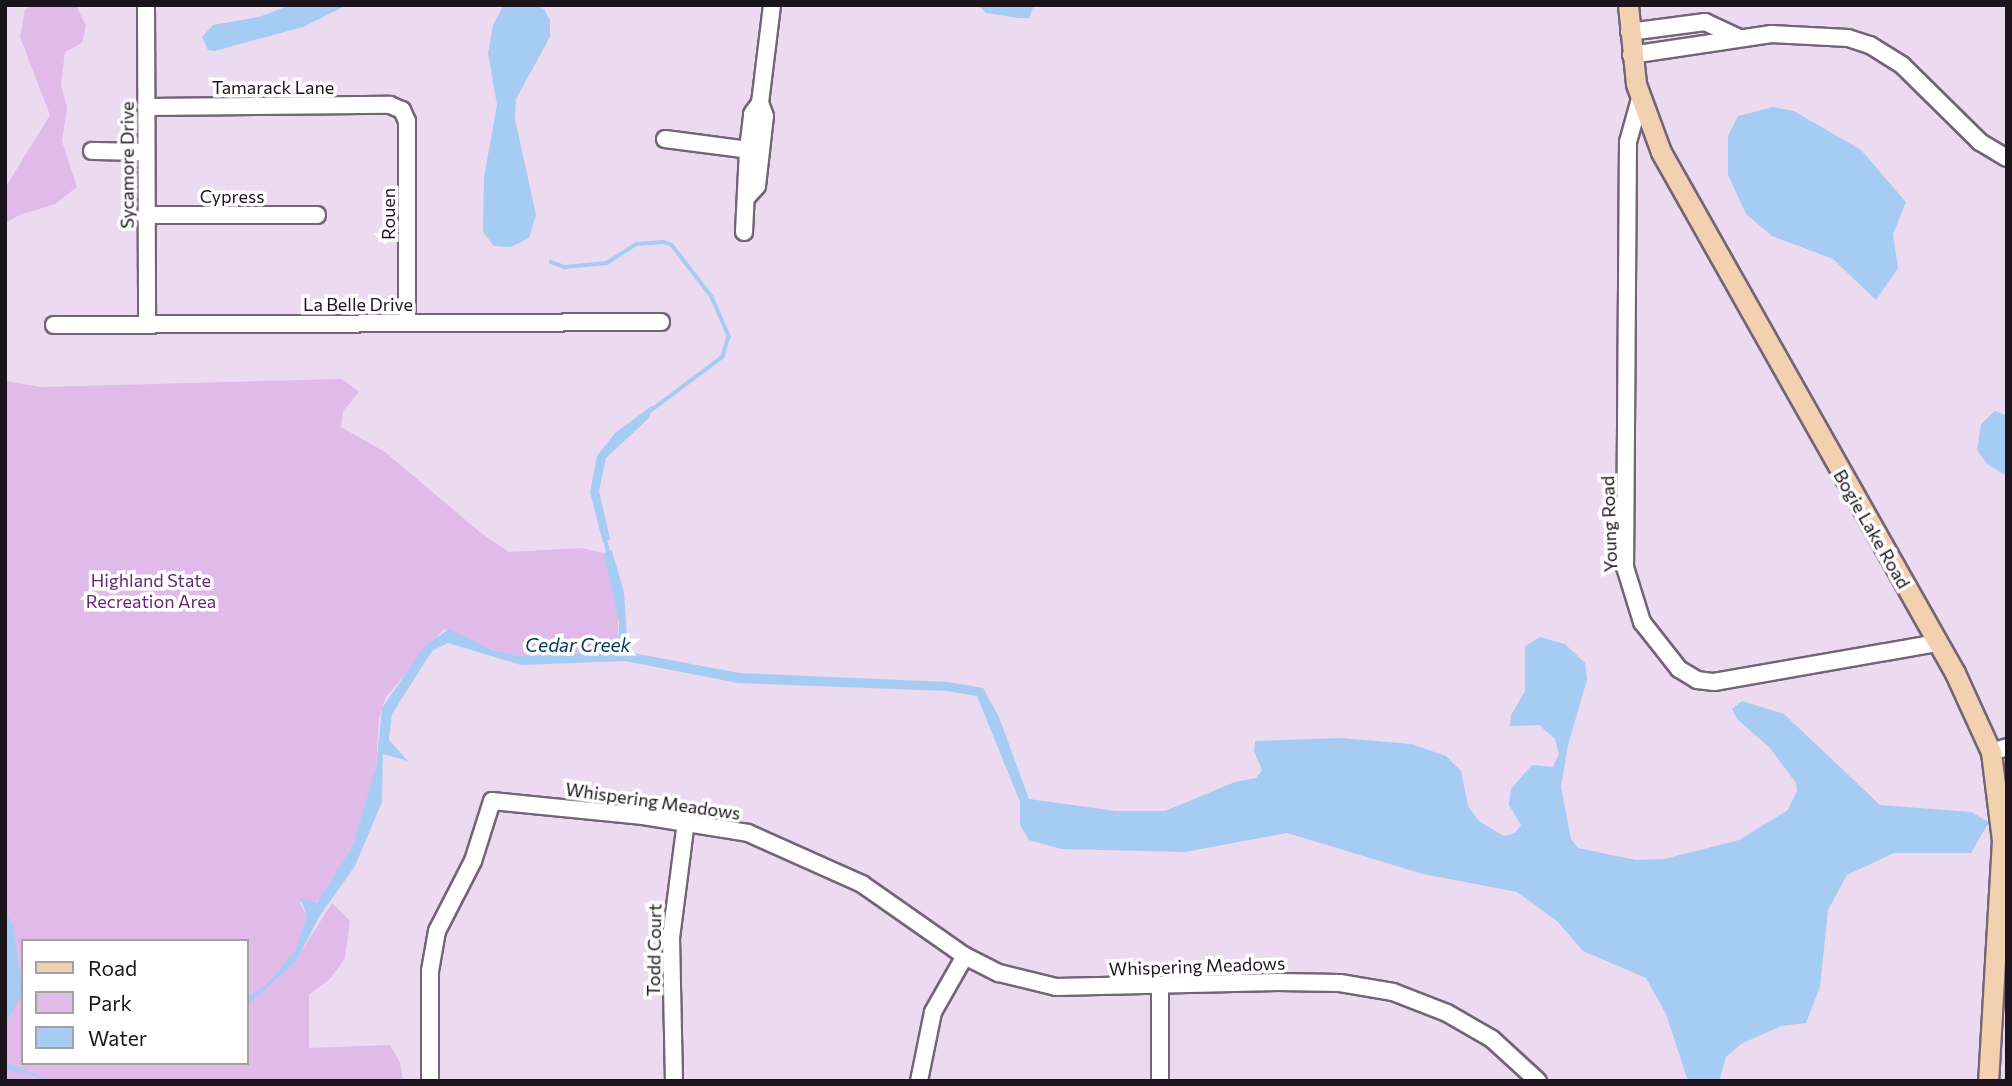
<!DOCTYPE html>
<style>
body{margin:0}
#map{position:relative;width:2012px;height:1086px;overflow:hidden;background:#ecdaf1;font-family:Commissioner,sans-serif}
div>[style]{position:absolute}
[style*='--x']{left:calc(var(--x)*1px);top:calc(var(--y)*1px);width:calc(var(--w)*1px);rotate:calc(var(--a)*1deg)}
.green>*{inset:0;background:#e0bbea}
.water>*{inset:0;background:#a6ccf3}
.stream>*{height:3.5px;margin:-1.75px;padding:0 1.75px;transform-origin:1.75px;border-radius:1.75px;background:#a6ccf3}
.roads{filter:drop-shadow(2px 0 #746478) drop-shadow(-2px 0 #746478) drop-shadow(0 2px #746478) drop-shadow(0 -2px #746478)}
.minor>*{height:16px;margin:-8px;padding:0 8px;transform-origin:8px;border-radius:8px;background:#fff}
.major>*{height:19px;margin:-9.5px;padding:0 9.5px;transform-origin:9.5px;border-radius:9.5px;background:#f1d1b0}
span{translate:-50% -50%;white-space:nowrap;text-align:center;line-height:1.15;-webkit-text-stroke:7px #fff;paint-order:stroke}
.street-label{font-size:18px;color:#1b141c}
.park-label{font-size:18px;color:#682679}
.water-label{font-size:19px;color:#073961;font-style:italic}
.frame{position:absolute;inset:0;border:7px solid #1b141c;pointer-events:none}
.legend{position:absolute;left:21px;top:939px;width:228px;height:126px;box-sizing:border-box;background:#fff;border:2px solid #a4a1a4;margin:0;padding:9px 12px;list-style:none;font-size:21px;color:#1b141c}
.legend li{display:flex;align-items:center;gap:14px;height:35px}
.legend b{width:35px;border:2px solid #a4a1a4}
</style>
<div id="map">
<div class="green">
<i style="clip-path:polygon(32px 5px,76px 5px,86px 26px,82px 43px,65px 52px,61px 84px,67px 108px,62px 141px,77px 187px,55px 204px,19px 215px,5px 224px,5px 188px,50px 115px,20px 37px,25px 10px)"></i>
<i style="clip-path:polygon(evenodd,342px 379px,359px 392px,343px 411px,341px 427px,385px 452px,481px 533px,509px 552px,581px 548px,604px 553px,618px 608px,618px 652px,522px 656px,492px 650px,444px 629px,386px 697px,379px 718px,376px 768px,368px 802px,353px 845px,321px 898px,315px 904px,305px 900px,300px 903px,307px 916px,295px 961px,332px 903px,350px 921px,345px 958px,330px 979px,309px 995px,309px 1048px,390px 1045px,400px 1062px,403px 1081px,5px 1081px,5px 381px,41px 387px,342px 379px,23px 941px,247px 941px,247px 1063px,23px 1063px,23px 941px)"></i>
</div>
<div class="water">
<i style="clip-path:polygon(291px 5px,347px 5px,303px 27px,214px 51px,208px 50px,202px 37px,213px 25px,259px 17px)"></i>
<i style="clip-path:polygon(504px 5px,534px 5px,544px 9px,550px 20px,550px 37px,516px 99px,515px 119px,536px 215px,529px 238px,511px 247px,494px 246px,483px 232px,484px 177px,497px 105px,488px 53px,493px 25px)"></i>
<i style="clip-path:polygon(1034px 5px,1029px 18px,1018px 18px,986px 13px,980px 7px)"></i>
<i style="clip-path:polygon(1773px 107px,1794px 111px,1861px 150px,1906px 202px,1893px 234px,1898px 268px,1876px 300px,1833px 259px,1772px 236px,1746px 214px,1728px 175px,1728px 136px,1738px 116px)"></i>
<i style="clip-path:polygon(653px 405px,649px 418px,606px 458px,599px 491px,610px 539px,603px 543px,590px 492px,597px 456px,615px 433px)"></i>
<i style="clip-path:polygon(1995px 411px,2007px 416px,2007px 476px,1988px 465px,1977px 450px,1981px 424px)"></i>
<i style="clip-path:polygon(608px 550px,612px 551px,624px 592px,628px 652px,739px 673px,948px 682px,983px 688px,999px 717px,1029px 799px,1116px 811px,1165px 811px,1235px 782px,1256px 778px,1262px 770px,1254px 751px,1255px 741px,1340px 738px,1411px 744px,1446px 756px,1461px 771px,1468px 806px,1479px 821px,1504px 836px,1515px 833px,1521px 825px,1509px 805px,1511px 789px,1532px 765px,1553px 767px,1559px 754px,1555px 739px,1539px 725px,1510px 726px,1511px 715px,1525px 691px,1525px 646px,1540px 637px,1565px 644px,1585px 663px,1587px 680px,1568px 745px,1561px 787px,1571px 839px,1578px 848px,1636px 860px,1664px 859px,1739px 840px,1788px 810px,1797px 791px,1796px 783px,1770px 748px,1737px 719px,1732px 709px,1742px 701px,1784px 714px,1880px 805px,1971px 812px,1989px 822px,1971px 853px,1894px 853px,1847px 875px,1828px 910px,1820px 987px,1806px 1023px,1781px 1026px,1741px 1044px,1726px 1057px,1719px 1081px,1688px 1081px,1666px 1014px,1646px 978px,1583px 951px,1557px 921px,1517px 892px,1423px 874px,1287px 833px,1185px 852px,1061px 849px,1029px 840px,1020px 825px,1020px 802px,977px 696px,947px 691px,738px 683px,625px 661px,521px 665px,448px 643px,432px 651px,392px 714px,389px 740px,408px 761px,383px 754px,382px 802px,355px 866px,319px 917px,296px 961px,247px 1005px,247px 997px,266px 985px,296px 950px,307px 916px,300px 898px,317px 903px,353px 845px,376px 768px,382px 708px,425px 646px,449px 629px,492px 650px,522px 656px,618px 652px,619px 622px,604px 553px)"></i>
<i style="clip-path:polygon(5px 911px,13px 925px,21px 979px,21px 996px,5px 1025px)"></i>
<i style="clip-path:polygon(5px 1063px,8px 1064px,54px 1081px,5px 1069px)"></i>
</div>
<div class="stream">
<i style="--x:551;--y:262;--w:15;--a:20"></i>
<i style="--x:565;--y:267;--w:42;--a:-5.4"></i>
<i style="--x:607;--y:263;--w:35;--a:-33"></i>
<i style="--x:636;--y:244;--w:27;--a:-4"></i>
<i style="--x:663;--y:242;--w:9;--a:18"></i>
<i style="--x:672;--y:245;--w:66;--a:52.4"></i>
<i style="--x:712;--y:297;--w:43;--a:66.4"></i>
<i style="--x:729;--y:336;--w:22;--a:106"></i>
<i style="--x:723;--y:357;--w:90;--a:143.1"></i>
<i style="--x:606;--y:542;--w:8;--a:76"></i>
</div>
<div class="roads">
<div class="minor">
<i style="--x:146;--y:5;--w:319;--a:89.8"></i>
<i style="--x:1629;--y:32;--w:77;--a:-7.5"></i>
<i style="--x:1705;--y:22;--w:38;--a:25"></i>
<i style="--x:1631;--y:55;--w:142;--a:-8.5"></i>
<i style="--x:1771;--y:34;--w:77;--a:3"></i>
<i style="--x:1848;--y:38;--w:23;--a:18"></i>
<i style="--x:1870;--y:45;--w:38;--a:32"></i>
<i style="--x:1902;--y:65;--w:110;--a:44.6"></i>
<i style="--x:1980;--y:142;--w:31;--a:31"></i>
<i style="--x:1640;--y:99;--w:45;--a:105.6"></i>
<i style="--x:1628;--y:142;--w:425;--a:90.4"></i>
<i style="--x:1625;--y:567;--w:58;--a:72.8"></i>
<i style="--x:1642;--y:622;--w:60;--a:51.8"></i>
<i style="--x:1679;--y:669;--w:21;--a:31"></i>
<i style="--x:1697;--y:680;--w:17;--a:7"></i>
<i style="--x:1714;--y:682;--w:227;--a:-9.9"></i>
<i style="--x:146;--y:107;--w:244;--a:-0.5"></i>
<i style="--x:390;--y:105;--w:13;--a:23"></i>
<i style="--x:402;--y:110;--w:12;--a:66"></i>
<i style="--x:407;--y:121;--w:202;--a:90"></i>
<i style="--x:665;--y:139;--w:94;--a:7.4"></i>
<i style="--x:92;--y:151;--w:54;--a:1.1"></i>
<i style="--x:748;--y:196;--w:13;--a:-48"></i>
<i style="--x:757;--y:186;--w:70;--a:-83.5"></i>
<i style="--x:765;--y:116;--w:14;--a:-111"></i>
<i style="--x:147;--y:215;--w:170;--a:0"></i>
<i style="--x:744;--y:232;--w:83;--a:-87.2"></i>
<i style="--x:748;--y:149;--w:35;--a:-83"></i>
<i style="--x:752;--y:114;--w:14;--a:-54"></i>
<i style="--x:760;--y:103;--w:99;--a:-83"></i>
<i style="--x:54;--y:325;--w:607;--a:-0.28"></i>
<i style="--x:1991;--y:752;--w:17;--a:-17"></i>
<i style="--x:1160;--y:986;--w:95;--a:90"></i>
<i style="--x:430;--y:1081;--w:110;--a:-90"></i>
<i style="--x:430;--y:971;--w:41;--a:-80.1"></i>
<i style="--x:437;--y:931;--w:79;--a:-62.8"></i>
<i style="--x:473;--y:861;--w:63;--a:-72.4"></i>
<i style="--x:492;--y:801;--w:152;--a:5.7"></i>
<i style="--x:643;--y:816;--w:106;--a:9.2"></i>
<i style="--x:748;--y:833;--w:125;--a:24.1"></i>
<i style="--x:862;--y:884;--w:126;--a:35"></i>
<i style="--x:965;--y:956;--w:38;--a:27"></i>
<i style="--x:999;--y:973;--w:59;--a:13.8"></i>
<i style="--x:1056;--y:987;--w:222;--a:-1.3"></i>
<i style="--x:1278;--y:982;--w:62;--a:0.9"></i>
<i style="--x:1340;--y:983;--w:54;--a:9.6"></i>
<i style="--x:1393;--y:992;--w:58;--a:21.3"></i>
<i style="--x:1447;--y:1013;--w:52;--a:30"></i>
<i style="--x:1492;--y:1039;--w:62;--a:42.4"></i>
<i style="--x:674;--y:1081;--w:143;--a:-91.2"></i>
<i style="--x:671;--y:938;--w:118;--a:-82.7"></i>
<i style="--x:919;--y:1081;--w:70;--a:-78.5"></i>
<i style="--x:933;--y:1012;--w:64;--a:-60.3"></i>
</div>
<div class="major">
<i style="--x:1628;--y:5;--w:79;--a:84.2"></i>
<i style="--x:1636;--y:84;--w:72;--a:69.8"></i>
<i style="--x:1661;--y:152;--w:598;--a:60.56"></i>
<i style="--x:1955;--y:673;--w:87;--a:65.5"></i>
<i style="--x:1991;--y:752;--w:89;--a:82.9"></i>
<i style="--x:2002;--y:840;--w:241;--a:93.3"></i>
</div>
</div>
<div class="street-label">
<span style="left:273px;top:87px">Tamarack Lane</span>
<span style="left:127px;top:165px;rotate:-90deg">Sycamore Drive</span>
<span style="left:232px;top:196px">Cypress</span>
<span style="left:388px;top:214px;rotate:-90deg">Rouen</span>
<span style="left:358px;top:304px">La Belle Drive</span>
<span style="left:1609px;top:524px;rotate:-92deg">Young Road</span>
<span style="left:1872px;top:529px;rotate:60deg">Bogie Lake Road</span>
<span style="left:653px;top:801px;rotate:8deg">Whispering Meadows</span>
<span style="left:654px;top:950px;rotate:-89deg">Todd Court</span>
<span style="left:1197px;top:966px;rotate:-2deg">Whispering Meadows</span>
</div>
<div class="park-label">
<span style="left:151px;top:591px">Highland State<br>Recreation Area</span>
</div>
<div class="water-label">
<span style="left:578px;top:645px">Cedar Creek</span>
</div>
<div class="frame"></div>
<ul class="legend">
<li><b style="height:9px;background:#f1d1b0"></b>Road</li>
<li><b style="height:19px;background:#e0bbea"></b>Park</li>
<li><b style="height:19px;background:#a6ccf3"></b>Water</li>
</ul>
</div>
